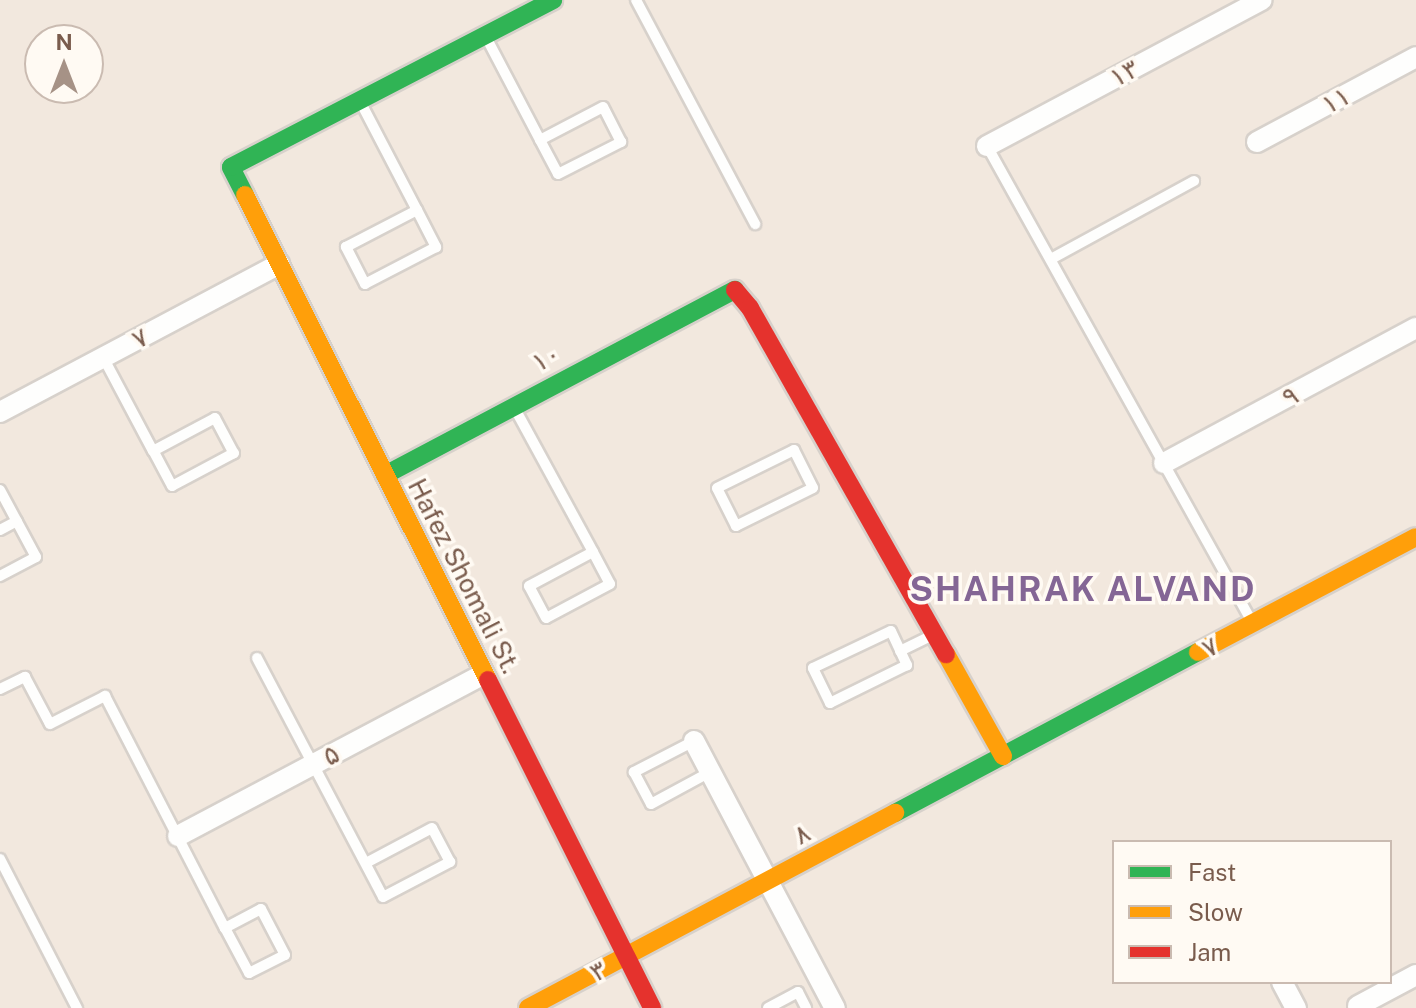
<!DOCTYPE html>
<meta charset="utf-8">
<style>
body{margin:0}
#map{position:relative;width:1416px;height:1008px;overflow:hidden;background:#f9f5f0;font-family:"Public Sans",sans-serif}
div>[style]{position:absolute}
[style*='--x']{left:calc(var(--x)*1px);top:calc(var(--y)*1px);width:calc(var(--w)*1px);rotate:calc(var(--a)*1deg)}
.residential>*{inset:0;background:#f2e8de}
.roads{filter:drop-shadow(2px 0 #d7d1cb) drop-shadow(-2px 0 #d7d1cb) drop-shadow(0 2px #d7d1cb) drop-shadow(0 -2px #d7d1cb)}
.lane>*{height:10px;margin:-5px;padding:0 5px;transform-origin:5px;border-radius:5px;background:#fefefd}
.street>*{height:20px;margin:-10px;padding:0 10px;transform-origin:10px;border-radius:10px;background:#fefefd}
.fast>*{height:18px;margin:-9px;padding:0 9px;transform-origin:9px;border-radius:9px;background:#30b455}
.slow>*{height:18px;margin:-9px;padding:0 9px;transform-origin:9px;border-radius:9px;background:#ff9f0a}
.jam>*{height:18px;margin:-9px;padding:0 9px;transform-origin:9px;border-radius:9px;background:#e5322d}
span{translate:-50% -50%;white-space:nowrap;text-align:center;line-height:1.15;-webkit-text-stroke:7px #fffaf3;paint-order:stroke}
.street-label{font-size:26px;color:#7a5c4d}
.district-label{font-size:34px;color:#846695;font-weight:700;letter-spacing:2px}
.legend{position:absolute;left:1112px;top:840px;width:280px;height:144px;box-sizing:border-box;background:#fffaf3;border:2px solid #cabbb1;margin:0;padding:10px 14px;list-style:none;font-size:24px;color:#7a5c4d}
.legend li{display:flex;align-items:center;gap:16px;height:40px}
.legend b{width:40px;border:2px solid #cabbb1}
.north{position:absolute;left:24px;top:24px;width:80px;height:80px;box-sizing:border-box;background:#fffaf3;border:2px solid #cabbb1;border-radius:50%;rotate:0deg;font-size:22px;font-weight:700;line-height:32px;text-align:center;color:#7a5c4d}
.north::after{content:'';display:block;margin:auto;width:28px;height:36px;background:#a69286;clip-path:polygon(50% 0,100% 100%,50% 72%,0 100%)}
</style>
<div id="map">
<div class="residential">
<i style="clip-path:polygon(evenodd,0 0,1416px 0,1416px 1008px,0 1008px,0 0,40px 40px,88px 40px,88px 88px,40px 88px,40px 40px,0 0,1114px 842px,1390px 842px,1390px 982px,1114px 982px,1114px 842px)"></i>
</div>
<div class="roads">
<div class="lane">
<i style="--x:636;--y:0;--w:254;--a:62"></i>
<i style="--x:486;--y:37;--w:116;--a:62.3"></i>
<i style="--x:540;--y:140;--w:38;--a:62"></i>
<i style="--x:558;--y:174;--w:71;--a:-26.9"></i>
<i style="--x:621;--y:142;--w:39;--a:-117"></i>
<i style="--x:603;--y:107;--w:71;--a:152.4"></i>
<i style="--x:361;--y:103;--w:121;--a:62.4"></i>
<i style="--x:417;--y:210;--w:42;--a:62.8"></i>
<i style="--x:436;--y:247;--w:80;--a:152.5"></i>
<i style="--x:365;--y:284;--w:42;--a:-117.2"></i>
<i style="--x:346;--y:247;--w:80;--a:-27.5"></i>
<i style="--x:987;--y:146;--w:545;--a:60.89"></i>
<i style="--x:1051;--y:259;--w:163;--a:-28.6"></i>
<i style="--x:103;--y:357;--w:106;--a:62"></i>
<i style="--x:153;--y:451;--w:70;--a:-28"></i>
<i style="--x:215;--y:418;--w:40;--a:62"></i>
<i style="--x:234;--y:453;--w:70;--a:152"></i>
<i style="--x:172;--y:486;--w:40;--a:-118"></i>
<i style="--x:514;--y:407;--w:165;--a:61.4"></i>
<i style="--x:593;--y:552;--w:36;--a:62"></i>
<i style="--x:610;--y:584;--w:72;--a:152"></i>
<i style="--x:546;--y:618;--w:36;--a:-118"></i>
<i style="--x:529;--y:586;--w:72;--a:-28"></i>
<i style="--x:794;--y:450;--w:42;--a:63.4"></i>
<i style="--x:813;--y:488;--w:86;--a:153.7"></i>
<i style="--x:736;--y:526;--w:42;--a:-116.6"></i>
<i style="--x:717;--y:488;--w:86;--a:-26.3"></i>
<i style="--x:0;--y:490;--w:76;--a:61.8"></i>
<i style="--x:36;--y:557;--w:41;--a:152.2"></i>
<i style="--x:0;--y:530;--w:19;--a:-28"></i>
<i style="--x:891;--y:631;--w:38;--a:65"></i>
<i style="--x:907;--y:665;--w:86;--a:153.7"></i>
<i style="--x:830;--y:703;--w:39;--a:-116"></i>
<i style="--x:813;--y:668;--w:86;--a:-25.4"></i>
<i style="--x:900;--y:651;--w:37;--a:-26"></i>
<i style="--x:257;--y:658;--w:270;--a:62.2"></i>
<i style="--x:383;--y:897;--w:76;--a:-27.6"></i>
<i style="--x:450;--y:862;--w:38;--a:-118"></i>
<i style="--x:432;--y:828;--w:75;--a:152.1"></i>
<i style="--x:0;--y:689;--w:28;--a:-26"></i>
<i style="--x:25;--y:677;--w:53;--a:62"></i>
<i style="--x:50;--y:724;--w:62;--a:-27"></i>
<i style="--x:105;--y:696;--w:261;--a:62.7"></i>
<i style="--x:225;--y:928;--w:51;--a:61.9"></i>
<i style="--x:249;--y:973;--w:40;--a:-26.6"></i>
<i style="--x:285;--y:955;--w:52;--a:-117.6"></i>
<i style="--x:261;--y:909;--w:41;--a:152.2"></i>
<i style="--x:694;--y:741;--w:68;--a:152.7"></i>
<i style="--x:634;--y:772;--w:36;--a:62"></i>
<i style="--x:651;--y:804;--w:67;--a:-28.5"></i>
<i style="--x:0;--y:859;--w:168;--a:62.7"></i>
<i style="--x:768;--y:1008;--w:34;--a:-28"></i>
<i style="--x:798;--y:992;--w:18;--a:63"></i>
</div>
<div class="street">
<i style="--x:1257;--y:142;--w:180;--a:-28.1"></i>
<i style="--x:987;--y:146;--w:311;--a:-28"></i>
<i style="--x:0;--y:412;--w:316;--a:-27.9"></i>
<i style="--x:1164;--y:463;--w:286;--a:-28.2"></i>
<i style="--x:694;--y:741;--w:302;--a:62.2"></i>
<i style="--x:178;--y:836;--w:346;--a:-27.9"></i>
<i style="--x:1282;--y:982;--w:30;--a:62"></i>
<i style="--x:1358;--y:1006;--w:66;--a:-28.1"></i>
</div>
<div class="fast">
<i style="--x:245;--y:195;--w:31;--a:-117"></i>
<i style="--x:231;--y:167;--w:363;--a:-27.4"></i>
<i style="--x:385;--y:475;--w:396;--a:-27.9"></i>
<i style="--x:895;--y:813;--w:343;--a:-28"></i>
</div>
<div class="slow">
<i style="--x:245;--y:195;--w:542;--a:63.39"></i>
<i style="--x:1198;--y:652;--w:246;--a:-27.8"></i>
<i style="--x:946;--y:654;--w:117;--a:60.8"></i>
<i style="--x:528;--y:1008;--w:416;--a:-28"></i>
</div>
<div class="jam">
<i style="--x:735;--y:290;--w:23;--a:50"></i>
<i style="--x:750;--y:308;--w:398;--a:60.5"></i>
<i style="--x:488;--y:680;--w:367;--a:63.4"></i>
</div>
</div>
<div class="street-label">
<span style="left:1124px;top:73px;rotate:-28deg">۱۳</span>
<span style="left:1336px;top:100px;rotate:-28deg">۱۱</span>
<span style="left:140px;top:338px;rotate:-28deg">۷</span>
<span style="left:546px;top:358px;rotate:-28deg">۱۰</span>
<span style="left:1290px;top:396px;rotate:-28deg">۹</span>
<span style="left:464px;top:576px;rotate:63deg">Hafez Shomali St.</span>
<span style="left:1210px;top:647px;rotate:-28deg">۷</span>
<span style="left:331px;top:755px;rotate:-28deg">۵</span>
<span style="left:802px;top:834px;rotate:-28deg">۸</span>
<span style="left:598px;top:971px;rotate:-28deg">۳</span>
</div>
<div class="district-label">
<span style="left:1083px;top:590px">SHAHRAK ALVAND</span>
</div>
<ul class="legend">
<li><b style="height:10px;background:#30b455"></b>Fast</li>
<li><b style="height:10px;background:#ff9f0a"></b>Slow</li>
<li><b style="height:10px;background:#e5322d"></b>Jam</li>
</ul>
<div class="north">N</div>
</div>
